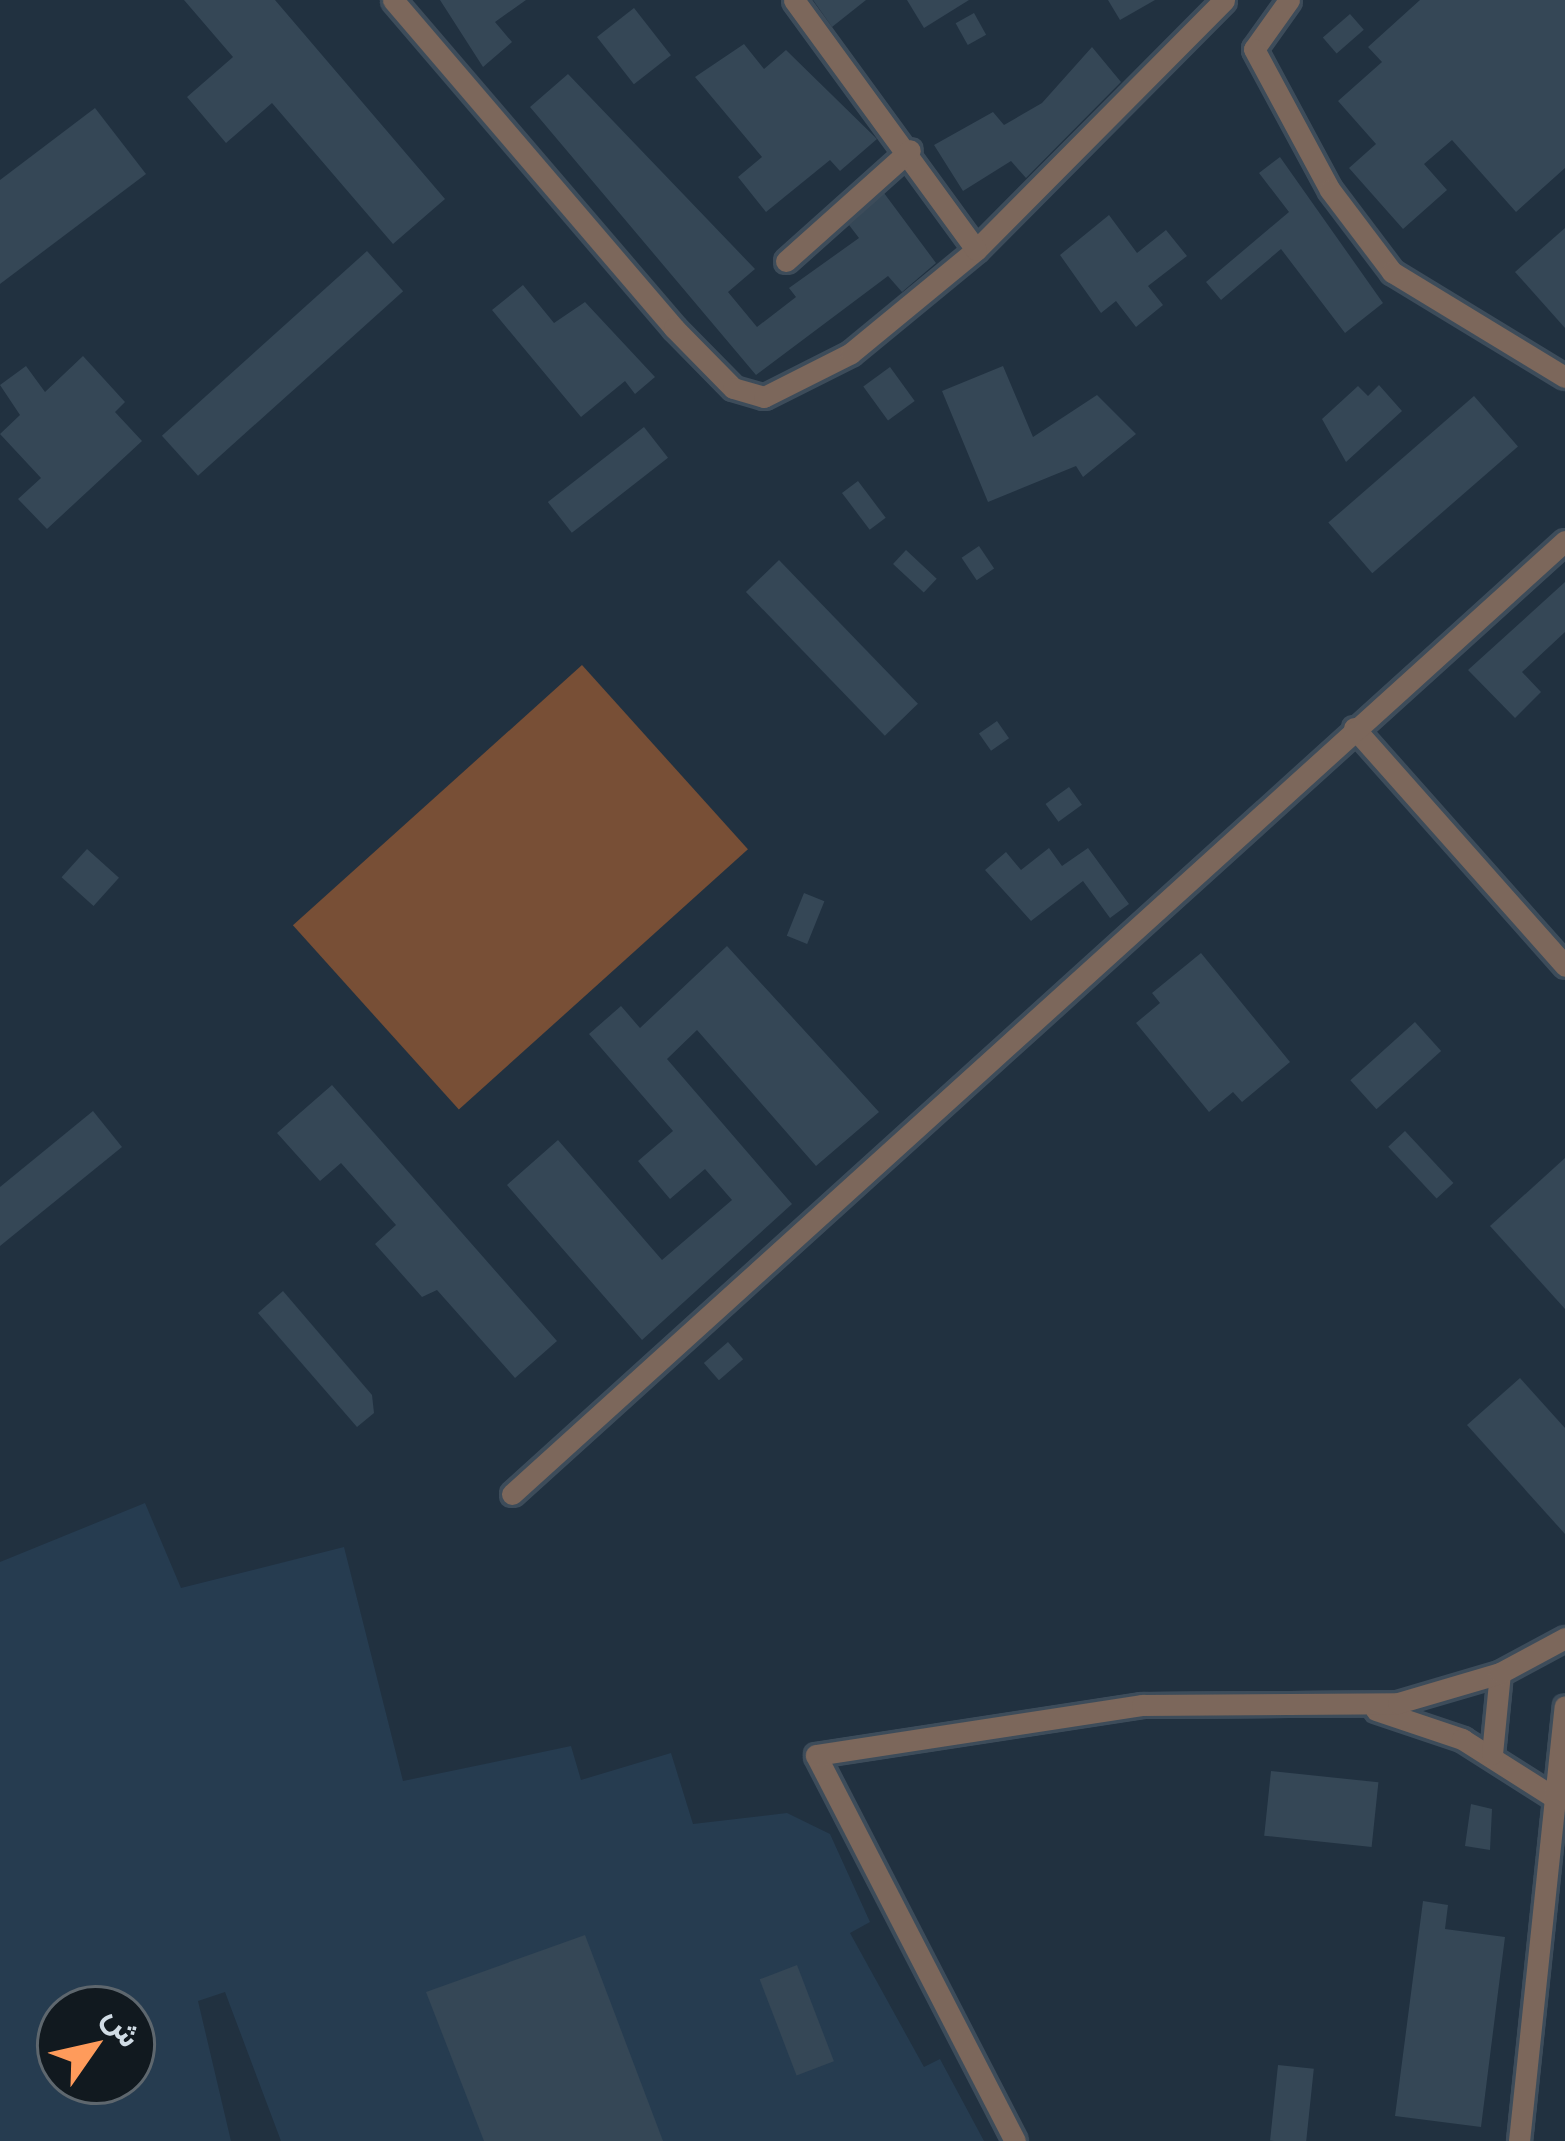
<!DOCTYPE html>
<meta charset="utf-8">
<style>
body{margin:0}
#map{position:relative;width:1565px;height:2141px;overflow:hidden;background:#213140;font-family:"Open Sans",Vazirmatn,sans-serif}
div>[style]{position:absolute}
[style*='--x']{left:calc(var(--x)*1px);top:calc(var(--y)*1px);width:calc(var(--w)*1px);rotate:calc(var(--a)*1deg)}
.built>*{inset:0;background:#263c50}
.green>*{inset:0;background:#784f36;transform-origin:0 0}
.building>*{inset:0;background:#354756;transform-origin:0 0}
.roads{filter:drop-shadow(3px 0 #3d4c5a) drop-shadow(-3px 0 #3d4c5a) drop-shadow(0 3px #3d4c5a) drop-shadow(0 -3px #3d4c5a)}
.minor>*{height:21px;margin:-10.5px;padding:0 10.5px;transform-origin:10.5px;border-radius:10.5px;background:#7c675b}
span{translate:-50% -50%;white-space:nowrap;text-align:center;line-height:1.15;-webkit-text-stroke:10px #11191f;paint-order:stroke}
.north{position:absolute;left:36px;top:1985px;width:120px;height:120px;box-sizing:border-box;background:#11191f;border:3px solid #5e676e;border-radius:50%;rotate:56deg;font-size:33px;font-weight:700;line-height:48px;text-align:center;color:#d1dce5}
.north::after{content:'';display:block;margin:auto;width:42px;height:54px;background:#ff9b5b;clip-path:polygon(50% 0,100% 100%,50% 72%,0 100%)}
</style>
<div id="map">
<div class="built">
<i style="clip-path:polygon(evenodd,145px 1503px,181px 1588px,344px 1547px,403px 1781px,571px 1746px,581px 1780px,671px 1753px,693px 1824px,787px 1813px,830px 1834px,870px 1922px,850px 1933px,924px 2067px,940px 2059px,984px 2141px,281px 2141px,225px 1992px,198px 2001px,231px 2141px,0 2141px,0 1562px,145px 1503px,60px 2009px,132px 2009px,132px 2081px,60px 2081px,60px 2009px)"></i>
</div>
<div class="green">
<i style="left:582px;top:665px;width:248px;height:389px;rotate:48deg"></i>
</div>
<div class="building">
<i style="clip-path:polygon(184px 0,275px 0,445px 199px,393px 244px,272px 103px,226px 143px,187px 97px,233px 57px)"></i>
<i style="clip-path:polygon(440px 0,526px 0,495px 22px,512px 42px,483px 67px)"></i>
<i style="clip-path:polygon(813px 0,866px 0,832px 27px)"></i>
<i style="clip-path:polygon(907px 0,969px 0,924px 28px)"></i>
<i style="clip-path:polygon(1108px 0,1155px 0,1120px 20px)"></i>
<i style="clip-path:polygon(1420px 0,1565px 0,1565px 168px,1516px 212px,1452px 140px,1424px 164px,1447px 190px,1403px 229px,1349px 168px,1376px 144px,1338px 101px,1382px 62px,1368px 47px)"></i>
<i style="left:634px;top:8px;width:60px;height:47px;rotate:52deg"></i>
<i style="left:974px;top:13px;width:25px;height:21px;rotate:61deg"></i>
<i style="left:1350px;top:14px;width:21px;height:36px;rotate:49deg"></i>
<i style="clip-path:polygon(744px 44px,764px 69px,786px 50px,877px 139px,840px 171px,830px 160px,766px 212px,738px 177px,762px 157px,695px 77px)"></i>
<i style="clip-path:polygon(1092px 47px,1121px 82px,1026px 178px,1011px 161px,963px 191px,934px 145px,993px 112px,1004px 125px,1042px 103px)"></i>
<i style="clip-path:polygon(568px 74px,755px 269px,728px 292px,757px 327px,796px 297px,789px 288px,859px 238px,849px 225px,884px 193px,936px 263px,902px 292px,888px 276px,756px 375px,530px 107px)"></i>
<i style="clip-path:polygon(95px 108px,146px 174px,0 284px,0 180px)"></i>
<i style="clip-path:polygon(1280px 157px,1383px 303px,1345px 333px,1281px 249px,1221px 300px,1206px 282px,1289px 212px,1259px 173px)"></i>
<i style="clip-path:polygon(1109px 215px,1137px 253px,1166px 230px,1187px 256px,1148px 286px,1163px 305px,1136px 327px,1116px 301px,1101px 313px,1060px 255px)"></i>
<i style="clip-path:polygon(1565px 228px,1565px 328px,1515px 272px)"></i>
<i style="left:367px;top:251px;width:54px;height:276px;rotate:48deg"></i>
<i style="clip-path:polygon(523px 285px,554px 323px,585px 302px,655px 377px,635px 394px,625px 381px,581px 417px,492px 310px)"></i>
<i style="clip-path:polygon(83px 356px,125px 402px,115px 412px,142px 441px,47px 529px,18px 499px,41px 478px,0 434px,20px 415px,0 385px,26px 366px,45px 392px)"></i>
<i style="clip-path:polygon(1003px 366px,1033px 437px,1097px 395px,1136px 434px,1083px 477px,1076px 466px,988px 502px,942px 391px)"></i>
<i style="left:890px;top:367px;width:42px;height:33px;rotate:54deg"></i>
<i style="clip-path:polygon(1379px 385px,1402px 411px,1346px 462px,1322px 419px,1358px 386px,1368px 396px)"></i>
<i style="left:1474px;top:396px;width:67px;height:193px;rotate:49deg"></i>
<i style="left:644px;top:427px;width:39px;height:122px;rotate:52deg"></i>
<i style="left:858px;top:481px;width:46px;height:20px;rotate:53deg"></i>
<i style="left:979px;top:546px;width:27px;height:21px;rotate:56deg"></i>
<i style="left:906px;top:550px;width:42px;height:19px;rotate:43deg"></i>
<i style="left:779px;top:560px;width:200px;height:46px;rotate:46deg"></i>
<i style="clip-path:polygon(1565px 582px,1565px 632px,1522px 672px,1541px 692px,1515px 718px,1468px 670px)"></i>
<i style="left:997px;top:721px;width:21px;height:22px;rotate:55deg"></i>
<i style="left:1069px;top:787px;width:22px;height:29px;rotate:54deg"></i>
<i style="clip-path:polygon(1049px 848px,1062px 866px,1088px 848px,1129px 904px,1110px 918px,1083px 881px,1031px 921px,985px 870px,1006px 852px,1021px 870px)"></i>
<i style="left:87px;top:849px;width:43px;height:38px;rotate:42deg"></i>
<i style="left:804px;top:893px;width:22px;height:46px;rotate:22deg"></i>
<i style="clip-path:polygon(727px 946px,879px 1112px,816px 1166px,697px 1030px,667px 1059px,792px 1204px,642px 1340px,507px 1185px,558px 1140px,662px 1260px,732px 1200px,705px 1169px,670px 1199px,638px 1161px,673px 1131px,589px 1034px,621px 1006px,640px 1028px)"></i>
<i style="clip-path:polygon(1201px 953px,1290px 1062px,1242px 1102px,1233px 1092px,1209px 1112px,1136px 1023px,1160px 1003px,1152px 993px)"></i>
<i style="left:1415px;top:1022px;width:39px;height:87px;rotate:48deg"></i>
<i style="clip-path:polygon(332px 1085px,557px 1341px,515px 1378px,437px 1290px,422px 1297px,375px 1244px,396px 1225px,341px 1163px,320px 1181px,277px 1133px)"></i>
<i style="clip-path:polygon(93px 1111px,122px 1147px,0 1246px,0 1187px)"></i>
<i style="left:1405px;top:1131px;width:71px;height:23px;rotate:47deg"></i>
<i style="clip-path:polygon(1565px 1158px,1565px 1309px,1490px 1226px)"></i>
<i style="clip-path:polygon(283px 1291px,372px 1395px,374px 1413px,357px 1427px,258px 1313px)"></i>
<i style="left:728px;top:1342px;width:23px;height:32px;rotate:49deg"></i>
<i style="clip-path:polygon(1520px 1378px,1565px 1428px,1565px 1534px,1467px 1425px)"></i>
<i style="left:1271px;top:1771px;width:108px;height:65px;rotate:6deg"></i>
<i style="clip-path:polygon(1471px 1804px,1492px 1809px,1490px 1850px,1465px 1846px)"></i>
<i style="clip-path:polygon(1423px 1901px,1448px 1905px,1445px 1929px,1505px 1937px,1481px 2127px,1395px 2116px)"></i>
<i style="clip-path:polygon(585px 1935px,663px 2141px,484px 2141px,426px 1992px)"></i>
<i style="left:797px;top:1965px;width:103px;height:40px;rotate:69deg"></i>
<i style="left:1278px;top:2065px;width:36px;height:76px;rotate:6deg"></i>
</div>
<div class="roads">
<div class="minor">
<i style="--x:393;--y:0;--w:432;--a:49.4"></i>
<i style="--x:674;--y:328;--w:84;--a:45.5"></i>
<i style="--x:733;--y:388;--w:32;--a:16"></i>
<i style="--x:764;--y:397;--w:97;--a:-26.8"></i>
<i style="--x:851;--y:353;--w:162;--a:-39.5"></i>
<i style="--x:976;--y:250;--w:352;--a:-45.2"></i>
<i style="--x:794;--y:0;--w:309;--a:53.9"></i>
<i style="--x:1289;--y:0;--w:60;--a:125.5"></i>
<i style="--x:1254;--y:49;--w:160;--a:61.7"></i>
<i style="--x:1330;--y:190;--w:103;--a:52.9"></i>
<i style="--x:1392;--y:272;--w:202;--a:31.3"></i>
<i style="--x:786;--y:261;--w:166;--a:-41.8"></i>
<i style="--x:1354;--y:728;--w:318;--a:48.4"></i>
<i style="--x:512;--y:1494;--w:1420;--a:-42.15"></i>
<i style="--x:1376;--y:1710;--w:91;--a:18.6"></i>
<i style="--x:1462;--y:1739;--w:110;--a:32.4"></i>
<i style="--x:1492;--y:1754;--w:81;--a:-84.4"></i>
<i style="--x:1015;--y:2141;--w:434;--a:-117.3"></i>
<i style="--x:816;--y:1755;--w:330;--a:-8.7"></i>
<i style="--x:1142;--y:1705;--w:256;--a:-0.4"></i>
<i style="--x:1398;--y:1703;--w:106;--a:-16.4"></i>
<i style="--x:1500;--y:1673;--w:74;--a:-28.3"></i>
<i style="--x:1519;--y:2141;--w:437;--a:-84"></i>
</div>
</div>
<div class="north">ش</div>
</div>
